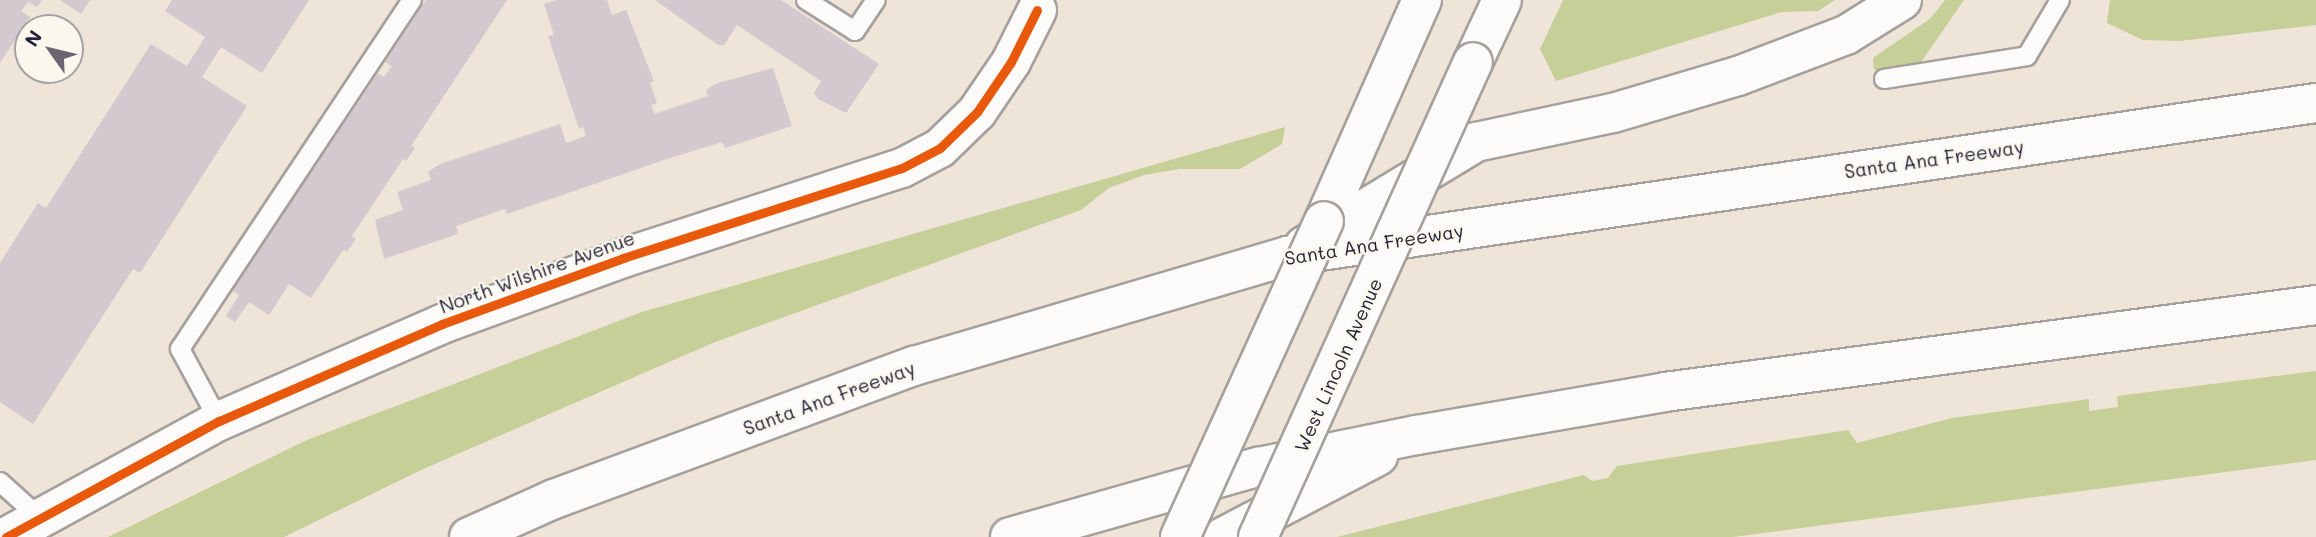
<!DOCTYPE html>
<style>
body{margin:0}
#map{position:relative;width:2316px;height:537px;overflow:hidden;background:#eee4d8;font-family:Mali,sans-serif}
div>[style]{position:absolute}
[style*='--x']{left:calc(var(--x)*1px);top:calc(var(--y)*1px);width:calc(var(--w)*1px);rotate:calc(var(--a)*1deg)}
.green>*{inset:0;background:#c7cf98}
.building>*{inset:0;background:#d4c9ce}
.roads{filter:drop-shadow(2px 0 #a6a09d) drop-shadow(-2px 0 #a6a09d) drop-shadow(0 2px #a6a09d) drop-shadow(0 -2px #a6a09d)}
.service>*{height:18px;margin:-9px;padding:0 9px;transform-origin:9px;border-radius:9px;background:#fcfbf9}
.tertiary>*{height:38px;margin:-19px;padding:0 19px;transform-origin:19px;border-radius:19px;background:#fcfbf9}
.primary>*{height:38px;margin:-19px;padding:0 19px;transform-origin:19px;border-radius:19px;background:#fcfbf9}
.motorway>*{height:38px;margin:-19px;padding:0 19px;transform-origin:19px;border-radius:19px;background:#fcfbf9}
.bridges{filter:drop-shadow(2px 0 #a6a09d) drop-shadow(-2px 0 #a6a09d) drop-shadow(0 2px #a6a09d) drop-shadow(0 -2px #a6a09d)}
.primary-bridge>*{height:38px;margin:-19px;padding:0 19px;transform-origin:19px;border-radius:19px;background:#fcfbf9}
.cycleway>*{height:9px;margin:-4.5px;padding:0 4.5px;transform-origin:4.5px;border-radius:4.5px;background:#e8590c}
span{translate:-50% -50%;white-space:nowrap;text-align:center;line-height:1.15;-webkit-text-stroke:5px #fbf7ec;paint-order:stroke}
.street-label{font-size:19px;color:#22223b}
.north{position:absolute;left:14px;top:14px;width:70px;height:70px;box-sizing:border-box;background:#fbf7ec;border:2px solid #a4a2a5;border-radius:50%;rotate:304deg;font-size:19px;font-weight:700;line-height:28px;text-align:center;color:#22223b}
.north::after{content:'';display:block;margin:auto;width:24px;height:32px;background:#696672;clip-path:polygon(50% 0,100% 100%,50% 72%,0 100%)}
</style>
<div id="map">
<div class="green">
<i style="clip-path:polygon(1563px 0,1835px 0,1818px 11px,1782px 12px,1556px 81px,1540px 49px)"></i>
<i style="clip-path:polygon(1945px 0,1964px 0,1919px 65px,1874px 70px,1873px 58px,1931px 18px)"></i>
<i style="clip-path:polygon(2110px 0,2316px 0,2316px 25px,2180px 41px,2143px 40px,2107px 23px)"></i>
<i style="clip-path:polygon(1285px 127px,1282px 144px,1240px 169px,1180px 169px,1144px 175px,1109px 188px,1081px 210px,715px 342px,421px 470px,284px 537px,108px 537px,307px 440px,642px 312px)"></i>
<i style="clip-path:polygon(2316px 371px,2316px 460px,1733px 537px,1337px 537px,1584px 475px,1592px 481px,1608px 478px,1617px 466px,1848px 430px,1857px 443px,1952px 418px,2089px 399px,2089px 411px,2118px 407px,2117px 396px)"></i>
</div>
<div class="building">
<i style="clip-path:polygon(0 0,42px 0,37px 7px,28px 2px,21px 11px,30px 17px,0 63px)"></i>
<i style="clip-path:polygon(60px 0,90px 0,81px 14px)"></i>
<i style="clip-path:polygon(172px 0,309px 0,262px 73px,221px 47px,202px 77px,247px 106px,140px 273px,133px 269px,33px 424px,0 402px,0 263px,38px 203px,46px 208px,151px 44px,187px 66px,205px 37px,165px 11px)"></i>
<i style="clip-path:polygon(426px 0,507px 0,411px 146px,415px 148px,406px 161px,403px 159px,352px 236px,356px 239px,347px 252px,343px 250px,311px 298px,289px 284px,269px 315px,249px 302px,235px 322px,226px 316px,239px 295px,232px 290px,378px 73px,384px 77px,392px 66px,385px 62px)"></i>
<i style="clip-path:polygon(557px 0,607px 0,612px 15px,626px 10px,654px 81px,650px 83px,657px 103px,651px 105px,654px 114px,708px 96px,706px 90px,718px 83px,773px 68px,792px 126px,725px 148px,722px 142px,664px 160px,507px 214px,505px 209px,456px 226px,458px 234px,384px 259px,375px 220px,403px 210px,397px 192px,431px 180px,428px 172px,440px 164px,560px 124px,566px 143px,586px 136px,583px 127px,579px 129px,548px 36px,554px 35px,544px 4px)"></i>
<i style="clip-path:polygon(655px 0,781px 0,879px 64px,846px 113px,818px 99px,814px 93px,821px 81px,737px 25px,724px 45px,718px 45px)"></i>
</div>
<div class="roads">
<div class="service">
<i style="--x:806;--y:0;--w:58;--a:32.3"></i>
<i style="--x:855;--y:31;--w:37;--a:-56"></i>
<i style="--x:1884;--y:79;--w:145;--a:-9.1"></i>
<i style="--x:2027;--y:56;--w:65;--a:-59.5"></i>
<i style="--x:219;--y:421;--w:82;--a:-118.4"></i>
<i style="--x:180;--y:349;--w:419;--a:-56.4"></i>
<i style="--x:0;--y:482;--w:54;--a:42"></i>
</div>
<div class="tertiary">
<i style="--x:6;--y:537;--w:243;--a:-28.6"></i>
<i style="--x:219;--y:421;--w:243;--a:-23.5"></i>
<i style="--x:442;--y:324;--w:193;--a:-20"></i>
<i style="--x:623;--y:258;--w:293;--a:-17.9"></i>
<i style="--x:902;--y:168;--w:43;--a:-27.8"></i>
<i style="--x:940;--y:148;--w:52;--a:-44.2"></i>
<i style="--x:977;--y:112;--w:60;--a:-55.8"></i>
<i style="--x:1011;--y:62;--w:58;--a:-63.4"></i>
</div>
<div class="primary">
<i style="--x:1473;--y:62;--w:68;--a:-64.9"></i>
<i style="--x:1324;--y:221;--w:242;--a:-66.1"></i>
</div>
<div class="motorway">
<i style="--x:1304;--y:246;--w:201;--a:-31.2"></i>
<i style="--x:1476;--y:142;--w:140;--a:-12"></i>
<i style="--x:1613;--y:113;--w:130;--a:-16.5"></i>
<i style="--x:1738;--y:76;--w:116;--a:-20.8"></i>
<i style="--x:1846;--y:35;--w:66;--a:-32"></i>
<i style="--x:469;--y:537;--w:93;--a:-24.1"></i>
<i style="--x:554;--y:499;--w:384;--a:-20.3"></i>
<i style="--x:914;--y:366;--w:389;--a:-16.4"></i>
<i style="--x:1287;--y:256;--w:1040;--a:-8.46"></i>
<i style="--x:1010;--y:537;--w:258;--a:-15.8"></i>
<i style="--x:1258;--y:467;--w:162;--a:-11.4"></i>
<i style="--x:1417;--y:435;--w:252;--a:-9.8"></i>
<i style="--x:1665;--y:392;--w:657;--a:-7.61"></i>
<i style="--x:1223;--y:537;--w:175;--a:-27.6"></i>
</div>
</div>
<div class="bridges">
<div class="primary-bridge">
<i style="--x:1180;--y:537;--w:347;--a:-65.5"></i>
<i style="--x:1258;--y:537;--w:521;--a:-65.65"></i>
</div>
</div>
<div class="cycleway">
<i style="--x:6;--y:537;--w:243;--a:-28.6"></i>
<i style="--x:219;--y:421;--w:243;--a:-23.5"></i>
<i style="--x:442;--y:324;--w:193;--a:-20"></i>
<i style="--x:623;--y:258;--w:293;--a:-17.9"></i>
<i style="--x:902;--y:168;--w:43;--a:-27.8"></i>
<i style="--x:940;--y:148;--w:52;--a:-44.2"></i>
<i style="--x:977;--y:112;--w:60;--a:-55.8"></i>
<i style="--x:1011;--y:62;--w:58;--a:-63.4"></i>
</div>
<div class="street-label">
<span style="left:1934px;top:159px;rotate:-8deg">Santa Ana Freeway</span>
<span style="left:1374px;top:244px;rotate:-9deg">Santa Ana Freeway</span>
<span style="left:537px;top:272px;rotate:-20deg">North Wilshire Avenue</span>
<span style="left:1338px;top:365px;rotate:-66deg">West Lincoln Avenue</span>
<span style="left:829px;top:398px;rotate:-20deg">Santa Ana Freeway</span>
</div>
<div class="north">N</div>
</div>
